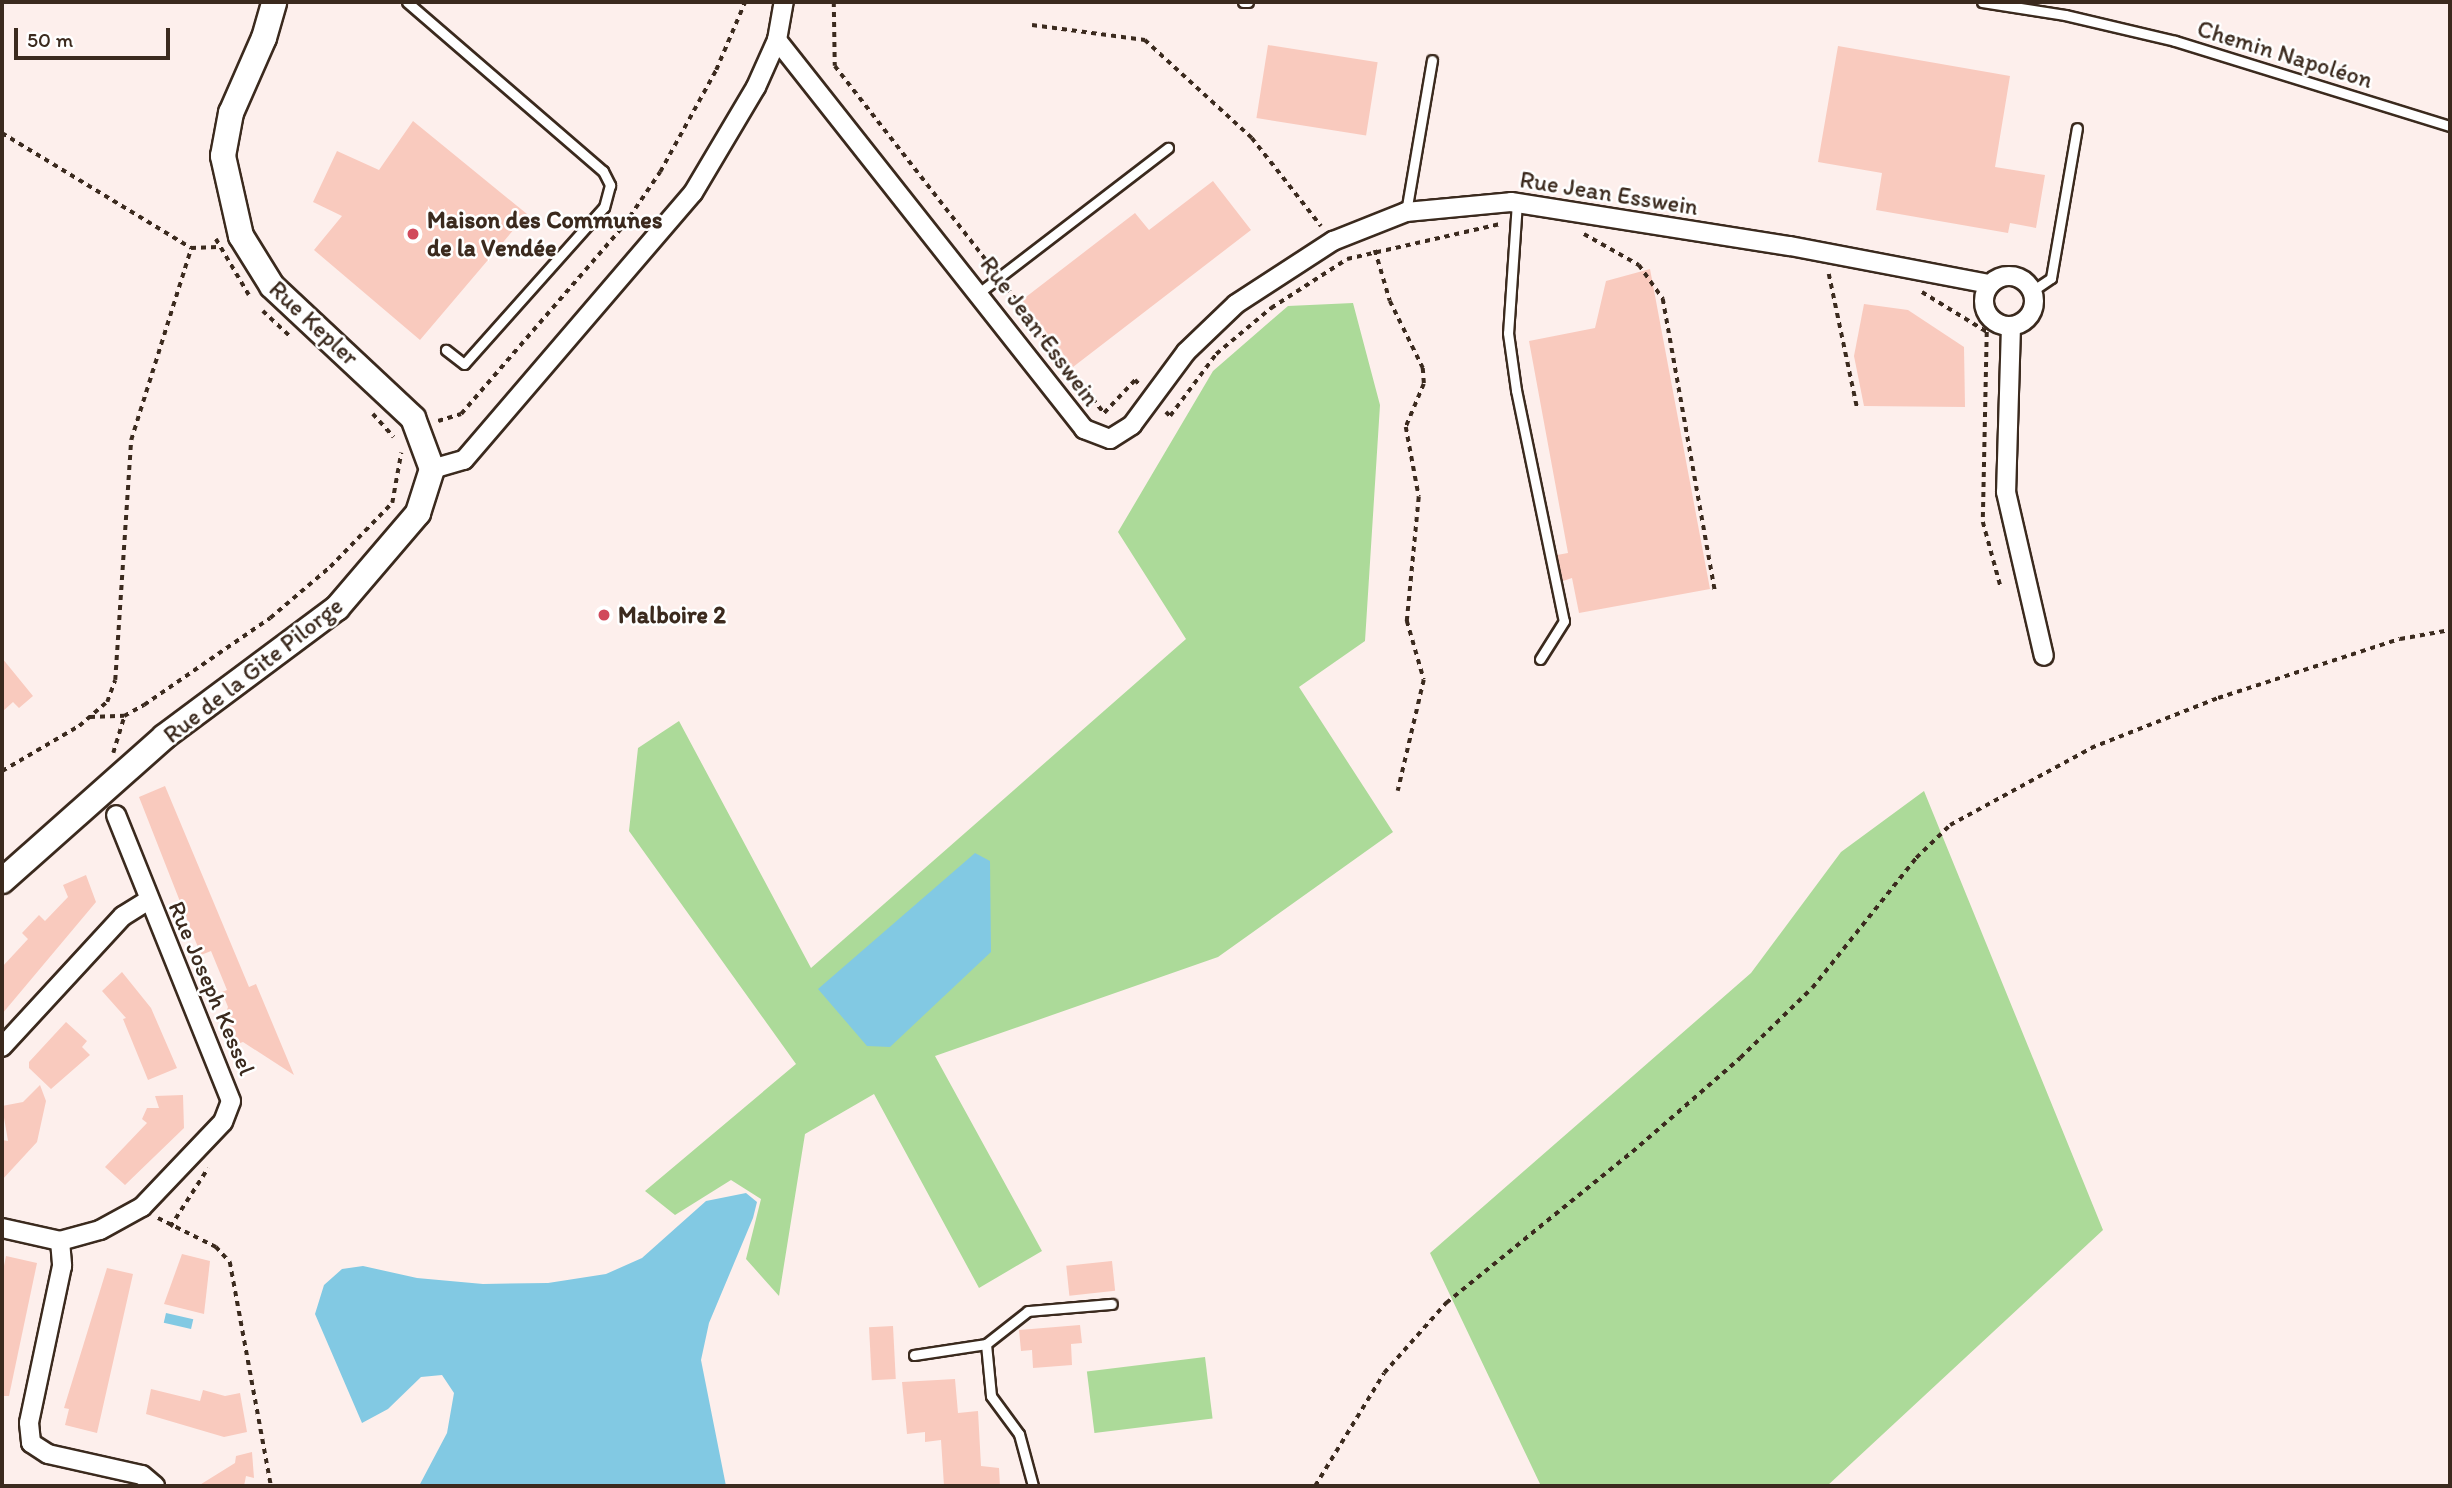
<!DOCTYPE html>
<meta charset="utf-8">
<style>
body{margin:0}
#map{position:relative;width:2452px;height:1488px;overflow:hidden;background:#fdefec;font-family:Itim,sans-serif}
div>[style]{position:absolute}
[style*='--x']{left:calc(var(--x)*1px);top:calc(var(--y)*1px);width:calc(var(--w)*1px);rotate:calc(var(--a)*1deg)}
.green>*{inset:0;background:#acda99;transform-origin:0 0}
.water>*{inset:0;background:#82c9e3;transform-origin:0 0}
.building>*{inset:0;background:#f9cabe;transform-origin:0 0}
.path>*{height:3.5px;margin-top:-1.75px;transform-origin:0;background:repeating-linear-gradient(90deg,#3b2a1e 0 5px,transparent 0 10px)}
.roads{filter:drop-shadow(2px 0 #3b2a1e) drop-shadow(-2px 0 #3b2a1e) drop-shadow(0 2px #3b2a1e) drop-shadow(0 -2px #3b2a1e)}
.lane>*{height:9px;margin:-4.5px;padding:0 4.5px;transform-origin:4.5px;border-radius:4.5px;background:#fff}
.street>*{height:18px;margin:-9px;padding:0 9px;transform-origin:9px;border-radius:9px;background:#fff}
.street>.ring{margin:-9px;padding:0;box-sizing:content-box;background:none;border:18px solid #fff;border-radius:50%}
.secondary>*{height:24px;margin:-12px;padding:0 12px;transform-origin:12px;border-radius:12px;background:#fff}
.dots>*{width:19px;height:19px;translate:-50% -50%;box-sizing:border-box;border:4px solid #fff;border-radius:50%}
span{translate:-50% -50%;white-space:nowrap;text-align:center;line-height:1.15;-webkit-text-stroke:5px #fff;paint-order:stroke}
.street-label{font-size:24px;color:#3b2a1e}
.poi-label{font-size:24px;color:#3b2a1e;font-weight:700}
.left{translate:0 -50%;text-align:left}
.frame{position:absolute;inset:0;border:4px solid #3b2a1e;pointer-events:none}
.scale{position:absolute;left:14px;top:28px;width:156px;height:32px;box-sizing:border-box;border:4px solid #3b2a1e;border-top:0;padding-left:9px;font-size:21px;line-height:24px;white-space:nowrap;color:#3b2a1e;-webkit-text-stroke:5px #fff;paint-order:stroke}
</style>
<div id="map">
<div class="green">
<i style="clip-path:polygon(1353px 303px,1380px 405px,1365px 641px,1299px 687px,1393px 832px,1218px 957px,935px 1056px,1042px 1251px,979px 1288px,874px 1094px,805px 1134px,779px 1296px,746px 1259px,761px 1199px,731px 1180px,675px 1215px,645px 1191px,796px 1064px,629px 831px,638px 748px,679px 721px,811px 968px,1186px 639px,1118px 532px,1213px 371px,1288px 306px)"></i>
<i style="clip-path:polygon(1924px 791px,2103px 1230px,1827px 1486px,1541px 1486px,1430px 1253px,1751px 973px,1841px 852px)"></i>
<i style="left:1205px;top:1357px;width:62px;height:119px;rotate:83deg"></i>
</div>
<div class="water">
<i style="clip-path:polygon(975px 853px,990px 861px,991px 952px,890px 1047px,867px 1046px,818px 989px)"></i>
<i style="clip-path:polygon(746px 1193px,757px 1202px,753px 1218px,709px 1323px,701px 1360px,726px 1486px,419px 1486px,447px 1433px,454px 1393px,442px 1375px,421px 1377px,388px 1409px,362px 1423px,315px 1314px,324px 1285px,342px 1269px,363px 1266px,417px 1278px,483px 1284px,548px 1283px,606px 1274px,642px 1258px,706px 1201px)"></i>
<i style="left:166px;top:1313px;width:28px;height:10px;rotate:13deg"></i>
</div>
<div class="building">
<i style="left:1268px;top:45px;width:111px;height:74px;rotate:9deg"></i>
<i style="clip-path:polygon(1838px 46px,2010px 76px,1995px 167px,2045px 175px,2036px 228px,2010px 223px,2008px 233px,1876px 210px,1882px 173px,1818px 162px)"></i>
<i style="clip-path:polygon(413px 121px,527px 214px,420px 340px,314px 250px,342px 216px,313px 202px,337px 151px,379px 170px)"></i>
<i style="clip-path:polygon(1213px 181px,1251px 230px,1073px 367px,1022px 300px,1135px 213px,1149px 230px)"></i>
<i style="clip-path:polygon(1650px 269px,1710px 589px,1579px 613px,1572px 578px,1563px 581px,1557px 555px,1568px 553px,1529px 341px,1595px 328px,1606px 281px)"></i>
<i style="clip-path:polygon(1864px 304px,1908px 310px,1964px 347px,1965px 407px,1864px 406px,1854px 356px)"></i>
<i style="clip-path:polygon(2px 658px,33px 696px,19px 708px,13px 702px,2px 712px)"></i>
<i style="clip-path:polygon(165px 786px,249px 987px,256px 984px,294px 1075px,243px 1042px,237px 1044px,225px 1015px,228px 1007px,222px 992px,227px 990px,211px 951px,201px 955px,139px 797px)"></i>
<i style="clip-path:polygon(86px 875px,96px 902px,2px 1014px,2px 967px,28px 939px,22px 933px,39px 915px,45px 921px,68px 897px,63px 885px)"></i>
<i style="clip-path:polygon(122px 972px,151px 1008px,177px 1068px,148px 1080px,123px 1019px,126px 1018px,102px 991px)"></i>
<i style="clip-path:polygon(66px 1022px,87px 1041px,82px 1047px,90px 1055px,51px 1089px,29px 1068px,29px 1062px)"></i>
<i style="clip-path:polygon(40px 1085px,46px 1101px,37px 1142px,2px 1180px,2px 1140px,8px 1141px,2px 1106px,23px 1102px)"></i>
<i style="clip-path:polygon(183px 1095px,184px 1128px,125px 1185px,105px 1167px,147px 1123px,142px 1119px,147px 1108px,159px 1108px,155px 1096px)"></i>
<i style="clip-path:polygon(182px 1254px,210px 1261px,204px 1314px,164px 1304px)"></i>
<i style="clip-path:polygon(6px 1256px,37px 1263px,9px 1396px,2px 1396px,2px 1276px)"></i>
<i style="left:1112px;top:1261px;width:30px;height:46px;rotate:84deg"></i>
<i style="clip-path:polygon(107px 1268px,133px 1274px,97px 1433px,65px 1425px,69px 1409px,64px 1408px)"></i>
<i style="clip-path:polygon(1080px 1325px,1082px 1343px,1071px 1344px,1072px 1365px,1033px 1368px,1032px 1350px,1021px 1351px,1019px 1330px)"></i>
<i style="left:893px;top:1326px;width:53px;height:24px;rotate:87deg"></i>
<i style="clip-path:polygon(955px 1379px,958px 1413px,978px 1411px,981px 1466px,999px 1468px,1000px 1486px,944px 1486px,941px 1440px,925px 1442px,925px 1432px,907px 1434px,902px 1382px)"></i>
<i style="clip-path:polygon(151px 1389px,200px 1401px,203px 1390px,225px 1396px,240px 1393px,247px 1432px,224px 1437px,146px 1414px)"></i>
<i style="clip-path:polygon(252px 1452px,254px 1478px,246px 1476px,244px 1486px,198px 1486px,235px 1463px,236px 1456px)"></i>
</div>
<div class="path">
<i style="--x:834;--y:2;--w:64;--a:89.1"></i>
<i style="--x:835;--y:66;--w:252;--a:52.1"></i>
<i style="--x:1032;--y:25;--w:114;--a:7.6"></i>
<i style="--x:1145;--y:40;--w:145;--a:42.5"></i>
<i style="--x:1252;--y:138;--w:112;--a:51.9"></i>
<i style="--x:2;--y:133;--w:221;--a:31.3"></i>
<i style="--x:191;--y:248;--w:27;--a:-2"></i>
<i style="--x:1584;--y:234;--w:63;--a:29.4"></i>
<i style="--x:1639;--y:265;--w:42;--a:54.8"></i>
<i style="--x:1663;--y:299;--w:298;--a:79.9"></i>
<i style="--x:216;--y:239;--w:65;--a:59.5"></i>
<i style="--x:1375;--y:250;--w:53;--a:73.6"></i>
<i style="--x:1390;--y:301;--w:75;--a:63.8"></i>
<i style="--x:1423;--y:368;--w:16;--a:86"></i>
<i style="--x:1424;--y:384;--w:47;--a:112.7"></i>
<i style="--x:1406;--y:427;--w:71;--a:79.5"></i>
<i style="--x:1419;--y:497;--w:125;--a:95.5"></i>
<i style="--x:1407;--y:621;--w:61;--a:73.9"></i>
<i style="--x:1424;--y:680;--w:114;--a:103.2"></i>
<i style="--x:1829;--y:274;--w:136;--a:78.1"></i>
<i style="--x:1007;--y:288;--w:158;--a:52.2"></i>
<i style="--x:1104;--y:413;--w:45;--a:-46.8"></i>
<i style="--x:1135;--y:380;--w:6;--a:45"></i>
<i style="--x:1922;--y:292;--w:76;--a:31.6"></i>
<i style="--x:1987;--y:332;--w:190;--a:91.2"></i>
<i style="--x:1983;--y:522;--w:68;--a:74.7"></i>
<i style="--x:263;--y:311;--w:38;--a:43"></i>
<i style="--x:1166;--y:412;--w:6;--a:45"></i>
<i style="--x:1170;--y:416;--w:77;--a:-53.4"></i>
<i style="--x:1216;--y:354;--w:72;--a:-39.9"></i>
<i style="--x:1271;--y:308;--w:90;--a:-32.8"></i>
<i style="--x:1347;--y:259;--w:157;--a:-12.9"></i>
<i style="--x:373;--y:414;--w:31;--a:48"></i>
<i style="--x:438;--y:421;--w:24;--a:-17"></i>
<i style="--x:461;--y:414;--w:250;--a:-49.2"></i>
<i style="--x:624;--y:225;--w:64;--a:-55.8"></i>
<i style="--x:660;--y:172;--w:116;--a:-61.2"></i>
<i style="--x:716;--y:70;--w:74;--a:-66.9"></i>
<i style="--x:90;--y:717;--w:34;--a:-2"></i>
<i style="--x:124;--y:716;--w:23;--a:-29"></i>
<i style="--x:144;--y:705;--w:153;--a:-34.6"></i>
<i style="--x:270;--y:618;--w:79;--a:-40.4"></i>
<i style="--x:330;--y:567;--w:89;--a:-45.9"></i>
<i style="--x:392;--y:503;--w:51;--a:-79.8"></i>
<i style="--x:113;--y:753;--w:38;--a:-73"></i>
<i style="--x:2;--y:771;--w:89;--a:-30.3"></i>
<i style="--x:79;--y:726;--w:37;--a:-41"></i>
<i style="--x:107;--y:702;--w:23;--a:-70"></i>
<i style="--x:115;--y:680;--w:241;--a:-86.2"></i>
<i style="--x:131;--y:440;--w:201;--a:-72.6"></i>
<i style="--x:158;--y:1218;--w:65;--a:26.6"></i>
<i style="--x:216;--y:1247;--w:21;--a:47"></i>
<i style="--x:230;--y:1262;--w:228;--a:79.6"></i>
<i style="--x:170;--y:1227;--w:70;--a:-57.2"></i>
<i style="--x:1315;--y:1486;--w:132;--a:-58.6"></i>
<i style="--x:1384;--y:1373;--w:94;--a:-48.5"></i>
<i style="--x:1446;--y:1303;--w:240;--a:-39.1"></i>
<i style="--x:1632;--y:1152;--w:143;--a:-41"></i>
<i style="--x:1740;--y:1058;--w:100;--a:-44.2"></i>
<i style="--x:1812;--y:988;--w:166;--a:-51.3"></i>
<i style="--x:1916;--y:858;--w:47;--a:-44.1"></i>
<i style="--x:1950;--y:825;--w:161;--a:-28.6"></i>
<i style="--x:2091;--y:748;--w:136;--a:-21.5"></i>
<i style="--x:2218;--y:698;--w:191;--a:-18"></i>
<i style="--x:2400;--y:639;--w:51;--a:-10.2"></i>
</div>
<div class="roads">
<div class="lane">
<i style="--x:407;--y:2;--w:259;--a:40.8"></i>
<i style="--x:603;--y:171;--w:16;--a:63"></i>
<i style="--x:610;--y:185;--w:23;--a:105"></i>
<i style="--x:604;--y:207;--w:210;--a:131.7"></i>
<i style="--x:464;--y:364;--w:23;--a:-142"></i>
<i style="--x:1243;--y:2;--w:5;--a:0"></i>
<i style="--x:1982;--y:2;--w:84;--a:8.9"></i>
<i style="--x:2065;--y:15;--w:113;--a:13.3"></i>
<i style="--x:2175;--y:41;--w:288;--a:17.2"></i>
<i style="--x:1517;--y:202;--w:131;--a:93.9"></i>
<i style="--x:1508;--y:333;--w:58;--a:82"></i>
<i style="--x:1516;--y:390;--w:236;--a:78.3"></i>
<i style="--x:1564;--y:621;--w:45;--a:122.3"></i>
<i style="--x:1406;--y:212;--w:154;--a:-80.3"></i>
<i style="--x:2032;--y:291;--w:23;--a:-34"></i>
<i style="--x:2051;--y:278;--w:152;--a:-80.2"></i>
<i style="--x:980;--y:292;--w:237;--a:-37.5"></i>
<i style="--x:986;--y:1344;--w:52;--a:84.5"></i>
<i style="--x:991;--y:1396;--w:47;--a:53.6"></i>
<i style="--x:1019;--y:1434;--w:54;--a:74.9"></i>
<i style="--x:914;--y:1355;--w:73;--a:-8.7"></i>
<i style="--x:986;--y:1344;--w:53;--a:-38.2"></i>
<i style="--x:1028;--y:1311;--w:84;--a:-4.8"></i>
</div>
<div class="street">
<i style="--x:777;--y:40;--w:496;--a:51.7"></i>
<i style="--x:1084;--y:429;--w:28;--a:21"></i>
<i style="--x:1110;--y:439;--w:26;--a:-32"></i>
<i style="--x:1132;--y:425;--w:91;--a:-53.5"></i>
<i style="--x:1186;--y:352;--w:69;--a:-43.8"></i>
<i style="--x:1236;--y:304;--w:116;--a:-33"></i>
<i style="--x:1333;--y:241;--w:79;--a:-21.7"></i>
<i style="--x:1406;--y:212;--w:105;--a:-5.4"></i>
<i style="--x:1511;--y:202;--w:282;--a:9"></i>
<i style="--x:1790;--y:246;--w:204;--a:10.8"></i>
<i class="ring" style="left:1984px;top:276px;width:32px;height:32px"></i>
<i style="--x:2011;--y:326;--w:166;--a:91.7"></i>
<i style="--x:2006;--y:492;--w:168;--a:77"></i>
<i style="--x:432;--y:469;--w:33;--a:-16"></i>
<i style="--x:464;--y:460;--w:352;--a:-49.4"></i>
<i style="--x:693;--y:193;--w:123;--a:-59.3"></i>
<i style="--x:756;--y:87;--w:51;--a:-65.9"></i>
<i style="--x:777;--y:40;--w:39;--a:-80"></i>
<i style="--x:2;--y:1047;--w:178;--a:-47.3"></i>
<i style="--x:123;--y:916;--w:31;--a:-32"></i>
<i style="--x:2;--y:1228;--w:59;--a:12.6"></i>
<i style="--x:60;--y:1241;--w:41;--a:-15.4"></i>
<i style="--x:100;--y:1230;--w:48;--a:-28.7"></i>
<i style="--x:142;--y:1207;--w:117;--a:-46.4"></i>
<i style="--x:223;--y:1122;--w:22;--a:-69"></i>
<i style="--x:231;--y:1101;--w:308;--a:-111.9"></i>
<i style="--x:60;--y:1241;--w:25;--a:85"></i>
<i style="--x:62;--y:1266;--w:160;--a:101.9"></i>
<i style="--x:29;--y:1423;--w:20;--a:84"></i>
<i style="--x:31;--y:1443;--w:20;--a:33"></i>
<i style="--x:48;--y:1454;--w:96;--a:12.6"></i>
<i style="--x:142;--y:1475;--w:17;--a:40"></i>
</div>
<div class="secondary">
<i style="--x:2;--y:881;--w:217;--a:-41.6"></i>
<i style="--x:164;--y:737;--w:216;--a:-36.7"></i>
<i style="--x:337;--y:608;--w:125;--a:-49.5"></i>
<i style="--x:418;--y:513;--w:46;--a:-72.3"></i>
<i style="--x:432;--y:469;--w:54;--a:-110.4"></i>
<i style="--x:413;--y:418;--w:193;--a:-136.9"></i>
<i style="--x:272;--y:286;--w:59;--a:-121.8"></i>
<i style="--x:241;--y:236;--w:82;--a:-102.7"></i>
<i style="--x:223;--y:156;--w:44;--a:-79.5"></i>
<i style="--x:231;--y:113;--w:82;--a:-66.3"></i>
<i style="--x:264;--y:38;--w:37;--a:-74"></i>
</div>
</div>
<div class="dots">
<i style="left:413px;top:234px;background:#d1495b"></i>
<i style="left:604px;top:615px;background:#d1495b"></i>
</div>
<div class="street-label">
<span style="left:2285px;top:54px;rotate:17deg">Chemin Napoléon</span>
<span style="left:1609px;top:193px;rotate:9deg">Rue Jean Esswein</span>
<span style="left:314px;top:323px;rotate:43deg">Rue Kepler</span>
<span style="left:1040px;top:331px;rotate:53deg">Rue Jean Esswein</span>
<span style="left:253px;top:670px;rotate:-38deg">Rue de la Gite Pilorge</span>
<span style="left:212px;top:988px;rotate:67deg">Rue Joseph Kessel</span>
</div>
<div class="poi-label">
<span class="left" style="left:427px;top:234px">Maison des Communes<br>de la Vendée</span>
<span class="left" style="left:618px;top:615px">Malboire 2</span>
</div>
<div class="frame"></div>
<div class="scale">50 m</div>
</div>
